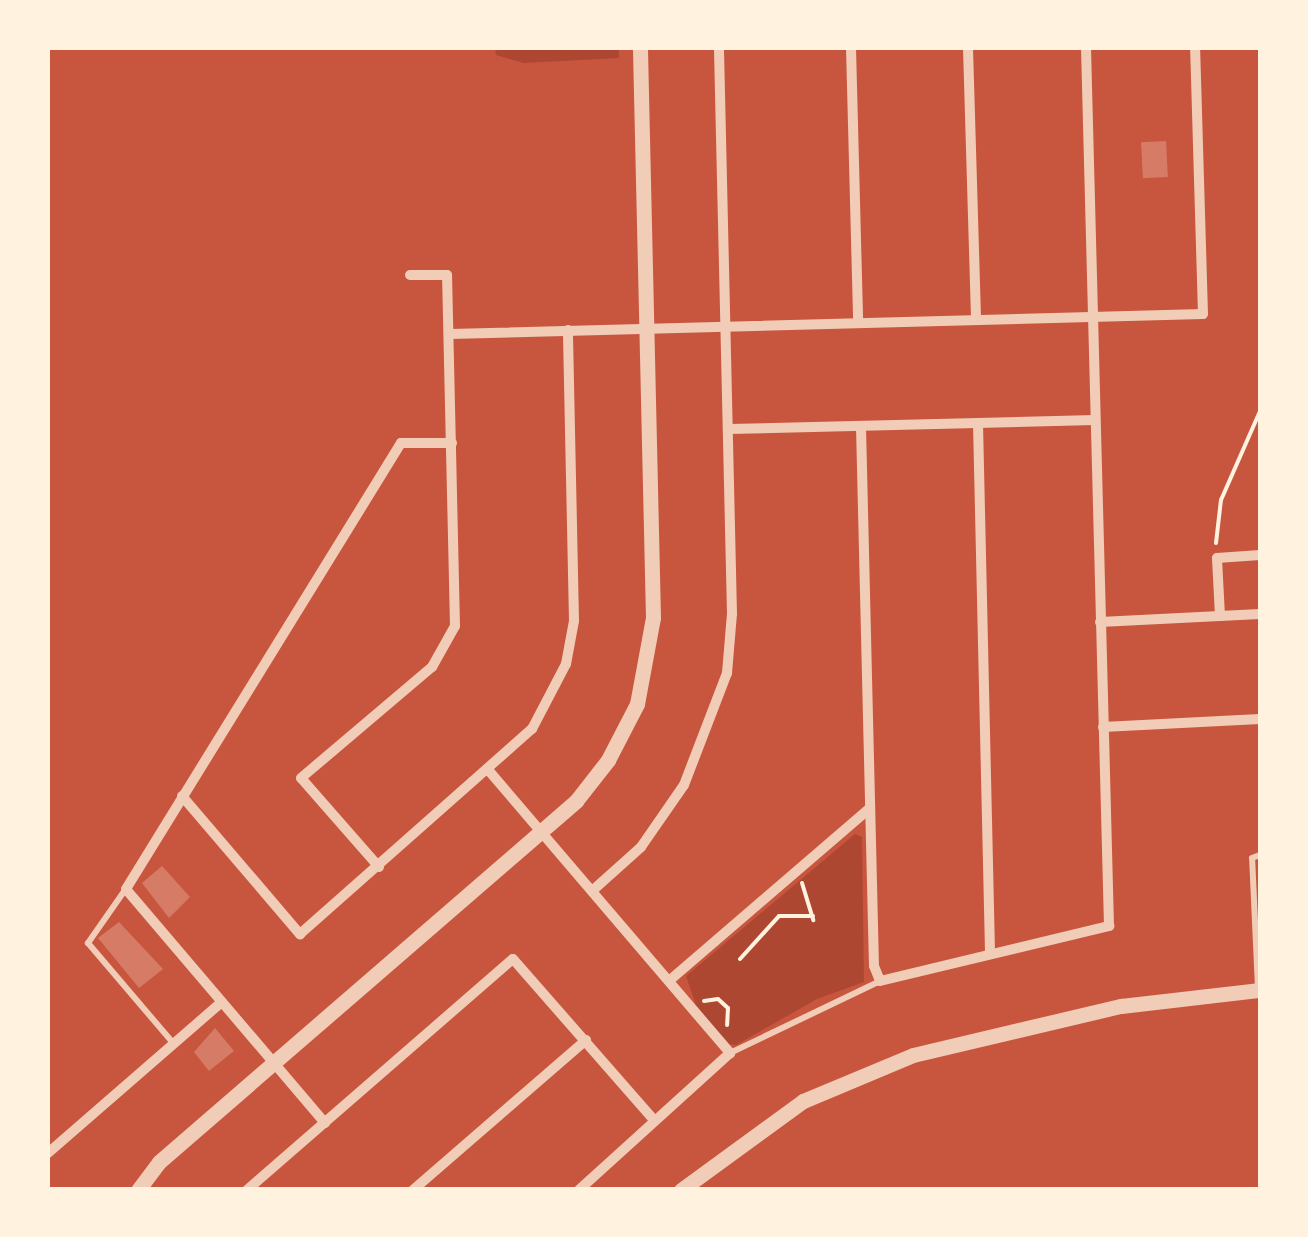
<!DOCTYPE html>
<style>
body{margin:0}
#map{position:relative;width:1308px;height:1237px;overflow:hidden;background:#c8553d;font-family:Overpass,sans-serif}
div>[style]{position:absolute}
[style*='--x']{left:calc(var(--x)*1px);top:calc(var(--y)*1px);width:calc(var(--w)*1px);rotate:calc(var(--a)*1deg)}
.green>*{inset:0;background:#ae4732}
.building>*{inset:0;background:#d67c66;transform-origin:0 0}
.path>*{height:4px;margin:-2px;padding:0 2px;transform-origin:2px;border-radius:2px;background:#fff3e0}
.service>*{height:6px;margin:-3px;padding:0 3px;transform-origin:3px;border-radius:3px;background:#f1ccb7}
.minor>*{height:10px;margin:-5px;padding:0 5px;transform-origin:5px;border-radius:5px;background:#f1ccb7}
.tertiary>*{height:15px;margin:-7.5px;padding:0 7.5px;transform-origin:7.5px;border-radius:7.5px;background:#f1ccb7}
span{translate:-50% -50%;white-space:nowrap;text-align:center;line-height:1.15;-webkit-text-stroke:9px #fff3e0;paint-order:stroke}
.frame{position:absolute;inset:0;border:50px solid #fff3e0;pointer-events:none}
</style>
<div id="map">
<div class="green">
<i style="clip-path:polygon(495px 48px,619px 48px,619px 58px,524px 63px,496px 55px)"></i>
<i style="clip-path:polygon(855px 834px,862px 837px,864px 982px,817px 999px,736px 1045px,726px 1044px,696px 1005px,686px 976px)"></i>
</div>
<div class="building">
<i style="left:1166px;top:141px;width:36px;height:25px;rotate:87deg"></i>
<i style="clip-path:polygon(162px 866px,190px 897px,169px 918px,142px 883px)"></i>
<i style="clip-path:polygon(119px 922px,163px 969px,139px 988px,98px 938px)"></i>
<i style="clip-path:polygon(215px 1028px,234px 1051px,209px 1071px,194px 1052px)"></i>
</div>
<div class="path">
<i style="--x:1216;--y:543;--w:43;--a:-83.4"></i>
<i style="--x:1221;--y:500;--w:97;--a:-66.3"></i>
<i style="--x:802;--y:883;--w:39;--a:73"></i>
<i style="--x:740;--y:959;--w:58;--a:-47.8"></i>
<i style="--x:779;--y:916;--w:34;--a:0"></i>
<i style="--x:704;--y:1001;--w:14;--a:-8"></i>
<i style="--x:718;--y:999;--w:13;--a:42"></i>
<i style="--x:728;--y:1008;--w:17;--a:93"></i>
</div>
<div class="service">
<i style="--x:125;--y:890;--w:65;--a:124.9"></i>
<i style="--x:88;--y:943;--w:133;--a:49.6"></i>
<i style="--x:1258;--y:988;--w:130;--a:-92.6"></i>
<i style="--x:1252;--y:858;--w:9;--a:-21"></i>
<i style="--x:730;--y:1053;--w:166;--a:-25.6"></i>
</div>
<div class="minor">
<i style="--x:851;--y:48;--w:274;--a:88.5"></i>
<i style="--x:968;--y:48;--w:272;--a:88.3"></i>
<i style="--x:450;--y:334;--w:753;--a:-1.52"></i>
<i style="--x:1203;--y:314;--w:266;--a:-91.7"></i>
<i style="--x:978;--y:423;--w:530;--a:88.7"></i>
<i style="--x:861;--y:427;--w:539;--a:88.62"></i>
<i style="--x:874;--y:966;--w:16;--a:68"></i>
<i style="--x:880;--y:981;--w:236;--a:-13.5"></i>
<i style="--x:1109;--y:926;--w:878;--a:-91.5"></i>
<i style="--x:729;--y:429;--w:366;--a:-1.4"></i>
<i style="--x:1220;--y:616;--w:58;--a:-93"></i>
<i style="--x:1217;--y:558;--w:43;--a:-4"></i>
<i style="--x:1100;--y:622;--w:160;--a:-2.9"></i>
<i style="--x:1103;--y:727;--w:157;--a:-2.9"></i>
<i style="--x:490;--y:772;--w:370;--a:49.5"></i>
<i style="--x:730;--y:1053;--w:204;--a:137.8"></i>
<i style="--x:182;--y:796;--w:182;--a:49.5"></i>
<i style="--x:300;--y:934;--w:310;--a:-41.5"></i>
<i style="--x:532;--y:729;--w:73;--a:-62.4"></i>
<i style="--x:566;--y:664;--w:44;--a:-79.5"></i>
<i style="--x:574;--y:621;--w:291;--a:-91.2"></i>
<i style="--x:379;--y:867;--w:118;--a:-131.2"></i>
<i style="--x:301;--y:778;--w:172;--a:-40.3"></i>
<i style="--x:432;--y:667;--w:47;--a:-60.7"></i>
<i style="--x:455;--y:626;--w:351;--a:-91.3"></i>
<i style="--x:447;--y:275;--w:37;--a:180"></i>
<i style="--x:592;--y:891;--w:66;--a:-41.9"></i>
<i style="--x:641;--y:847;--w:75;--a:-55.3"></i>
<i style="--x:684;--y:785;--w:120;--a:-69"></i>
<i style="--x:727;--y:673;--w:59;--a:-85.2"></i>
<i style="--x:732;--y:614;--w:566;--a:-91.32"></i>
<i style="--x:670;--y:980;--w:264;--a:-40.7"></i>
<i style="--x:325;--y:1123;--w:307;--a:-130.4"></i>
<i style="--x:126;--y:889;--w:524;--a:-58.34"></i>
<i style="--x:401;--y:443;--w:51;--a:0"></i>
<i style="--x:48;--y:1153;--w:230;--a:-41"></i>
<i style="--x:247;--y:1190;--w:352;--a:-41"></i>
<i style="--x:513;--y:959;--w:211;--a:48.8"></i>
<i style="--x:413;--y:1190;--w:229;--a:-40.9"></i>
</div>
<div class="tertiary">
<i style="--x:138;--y:1190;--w:35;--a:-53"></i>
<i style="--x:159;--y:1162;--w:552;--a:-40.88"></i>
<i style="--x:576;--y:801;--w:52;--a:-52"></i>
<i style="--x:608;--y:760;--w:63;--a:-62.6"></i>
<i style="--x:637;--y:704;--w:87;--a:-79.5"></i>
<i style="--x:653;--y:618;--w:570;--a:-91.31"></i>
<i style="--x:681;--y:1190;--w:151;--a:-36.1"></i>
<i style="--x:803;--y:1101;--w:119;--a:-22.7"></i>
<i style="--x:913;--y:1055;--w:214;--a:-13.3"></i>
<i style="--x:1121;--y:1006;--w:140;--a:-6.6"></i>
</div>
<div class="frame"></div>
</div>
